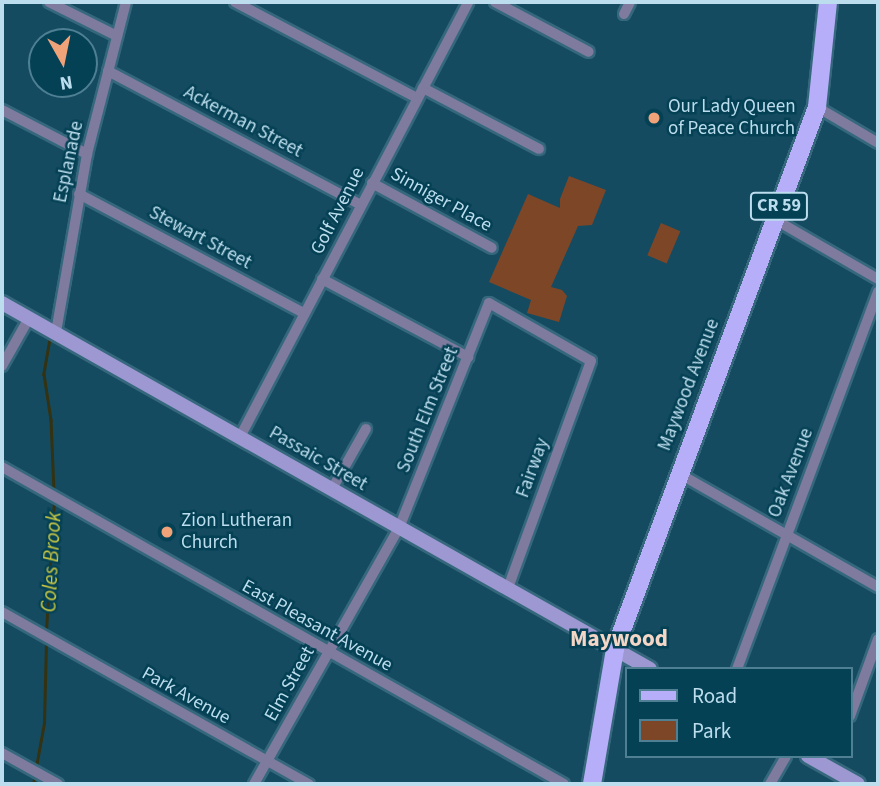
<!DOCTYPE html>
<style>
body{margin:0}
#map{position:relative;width:880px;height:786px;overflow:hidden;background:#154b61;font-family:"Source Sans 3",sans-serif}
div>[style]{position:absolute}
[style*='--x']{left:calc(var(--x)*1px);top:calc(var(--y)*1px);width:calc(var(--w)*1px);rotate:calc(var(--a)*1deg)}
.green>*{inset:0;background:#7d4627;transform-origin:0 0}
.stream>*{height:2.5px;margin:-1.25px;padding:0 1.25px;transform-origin:1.25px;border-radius:1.25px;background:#333213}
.roads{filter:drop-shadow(2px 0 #36687d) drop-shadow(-2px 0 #36687d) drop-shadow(0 2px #36687d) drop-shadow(0 -2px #36687d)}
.minor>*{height:10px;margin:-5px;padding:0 5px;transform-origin:5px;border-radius:5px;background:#7e7b9f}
.secondary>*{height:14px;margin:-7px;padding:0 7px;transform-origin:7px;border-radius:7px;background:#9d98d2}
.primary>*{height:18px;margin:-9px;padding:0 9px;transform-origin:9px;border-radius:9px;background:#b6aef8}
.dots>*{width:19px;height:19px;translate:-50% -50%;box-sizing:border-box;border:4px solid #054155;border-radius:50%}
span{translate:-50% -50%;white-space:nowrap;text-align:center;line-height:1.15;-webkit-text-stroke:5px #054155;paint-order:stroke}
.shield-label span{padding:2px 5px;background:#054155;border:2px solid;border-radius:5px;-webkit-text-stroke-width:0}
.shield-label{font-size:18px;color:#bcdded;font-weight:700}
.poi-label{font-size:19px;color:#bcdded}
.left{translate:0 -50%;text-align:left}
.street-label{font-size:19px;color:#bcdded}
.water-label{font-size:21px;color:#ccca43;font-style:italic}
.quarter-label{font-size:23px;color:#f4d6c6;font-weight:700}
.frame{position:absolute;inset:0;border:4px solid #bcdded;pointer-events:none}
.legend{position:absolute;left:625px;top:667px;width:228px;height:91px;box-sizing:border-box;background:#054155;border:2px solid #4e7f92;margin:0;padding:9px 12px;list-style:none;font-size:21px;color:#bcdded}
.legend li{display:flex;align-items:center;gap:14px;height:35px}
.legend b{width:35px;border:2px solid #4e7f92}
.north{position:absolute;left:28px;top:28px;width:70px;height:70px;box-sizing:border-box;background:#054155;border:2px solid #4e7f92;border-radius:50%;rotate:171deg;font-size:19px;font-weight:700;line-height:28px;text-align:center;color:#bcdded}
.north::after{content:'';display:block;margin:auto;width:24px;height:32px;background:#f0a279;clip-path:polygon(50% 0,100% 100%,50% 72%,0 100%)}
</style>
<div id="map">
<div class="green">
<i style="clip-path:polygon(569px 176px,606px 190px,592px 225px,578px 226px,551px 287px,562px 290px,567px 296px,559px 322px,527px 313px,531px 300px,489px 282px,528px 194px,560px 208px,560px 199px)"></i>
<i style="left:661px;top:223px;width:21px;height:35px;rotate:23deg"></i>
</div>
<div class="stream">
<i style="--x:50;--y:339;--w:36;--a:100"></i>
<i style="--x:44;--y:374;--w:47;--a:81.3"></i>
<i style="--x:51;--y:420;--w:72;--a:87.6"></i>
<i style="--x:46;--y:631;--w:129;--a:-86.5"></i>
<i style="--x:36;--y:767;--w:45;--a:-79.7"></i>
<i style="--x:44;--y:723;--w:81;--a:-88.6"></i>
<i style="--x:33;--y:784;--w:10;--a:-79"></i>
</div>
<div class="roads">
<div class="minor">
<i style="--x:49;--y:2;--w:76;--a:26.6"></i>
<i style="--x:235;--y:2;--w:206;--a:27.8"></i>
<i style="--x:495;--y:2;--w:106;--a:28"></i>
<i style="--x:624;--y:14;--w:13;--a:-63"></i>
<i style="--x:108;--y:71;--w:286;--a:27.9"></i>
<i style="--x:423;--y:88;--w:131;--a:27.7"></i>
<i style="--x:817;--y:107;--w:71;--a:30.5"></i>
<i style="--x:2;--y:110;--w:96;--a:27.4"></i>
<i style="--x:372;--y:183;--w:136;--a:28.4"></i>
<i style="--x:79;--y:194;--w:255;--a:27.9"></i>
<i style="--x:774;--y:219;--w:120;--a:30"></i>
<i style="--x:322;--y:279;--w:166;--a:28.1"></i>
<i style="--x:56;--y:332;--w:181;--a:-80.1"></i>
<i style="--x:87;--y:154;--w:157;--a:-75.6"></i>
<i style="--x:2;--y:366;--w:55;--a:-60.6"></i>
<i style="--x:240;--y:437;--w:491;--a:-62.3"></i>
<i style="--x:2;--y:467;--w:645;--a:29.43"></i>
<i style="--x:678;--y:473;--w:230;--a:29.7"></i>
<i style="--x:332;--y:489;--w:69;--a:-60.5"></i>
<i style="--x:2;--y:612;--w:352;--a:29.3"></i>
<i style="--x:737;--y:669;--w:403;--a:-69.5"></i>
<i style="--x:850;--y:716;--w:82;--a:-70"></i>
<i style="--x:2;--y:753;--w:64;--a:29"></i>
<i style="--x:254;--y:784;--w:294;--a:-60.5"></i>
<i style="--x:399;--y:528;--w:242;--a:-68.2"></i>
<i style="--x:489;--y:303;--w:117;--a:29.6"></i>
<i style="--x:591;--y:361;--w:242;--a:110.1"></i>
<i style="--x:770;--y:784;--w:32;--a:-60"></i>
</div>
<div class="secondary">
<i style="--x:2;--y:303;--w:744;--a:29.46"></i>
<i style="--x:808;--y:756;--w:57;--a:29.2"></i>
</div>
<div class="primary">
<i style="--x:592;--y:784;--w:137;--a:-80.3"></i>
<i style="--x:615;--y:649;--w:578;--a:-69.56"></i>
<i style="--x:817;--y:107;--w:106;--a:-84"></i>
</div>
</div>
<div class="dots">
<i style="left:654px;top:118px;background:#f0a279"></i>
<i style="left:167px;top:532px;background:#f0a279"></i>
</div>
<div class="shield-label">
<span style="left:779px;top:206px">CR 59</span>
</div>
<div class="poi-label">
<span class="left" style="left:668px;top:118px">Our Lady Queen<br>of Peace Church</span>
<span class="left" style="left:181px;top:532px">Zion Lutheran<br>Church</span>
</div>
<div class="street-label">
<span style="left:243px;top:122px;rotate:28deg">Ackerman Street</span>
<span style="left:69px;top:162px;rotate:-78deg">Esplanade</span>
<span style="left:441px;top:200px;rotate:29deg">Sinniger Place</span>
<span style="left:338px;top:211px;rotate:-63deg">Golf Avenue</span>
<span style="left:200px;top:238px;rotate:28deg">Stewart Street</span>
<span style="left:689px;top:385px;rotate:-69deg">Maywood Avenue</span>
<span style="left:428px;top:410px;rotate:-68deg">South Elm Street</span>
<span style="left:318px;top:459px;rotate:30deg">Passaic Street</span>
<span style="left:533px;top:468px;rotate:-70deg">Fairway</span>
<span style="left:791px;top:473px;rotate:-69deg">Oak Avenue</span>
<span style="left:317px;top:626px;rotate:29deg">East Pleasant Avenue</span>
<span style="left:290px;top:684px;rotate:-61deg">Elm Street</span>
<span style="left:186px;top:696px;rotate:29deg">Park Avenue</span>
</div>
<div class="water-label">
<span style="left:51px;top:562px;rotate:-87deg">Coles Brook</span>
</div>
<div class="quarter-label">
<span style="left:619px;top:639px">Maywood</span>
</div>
<div class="frame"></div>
<ul class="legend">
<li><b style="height:9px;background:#b6aef8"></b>Road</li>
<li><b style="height:19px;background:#7d4627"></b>Park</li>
</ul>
<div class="north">N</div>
</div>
